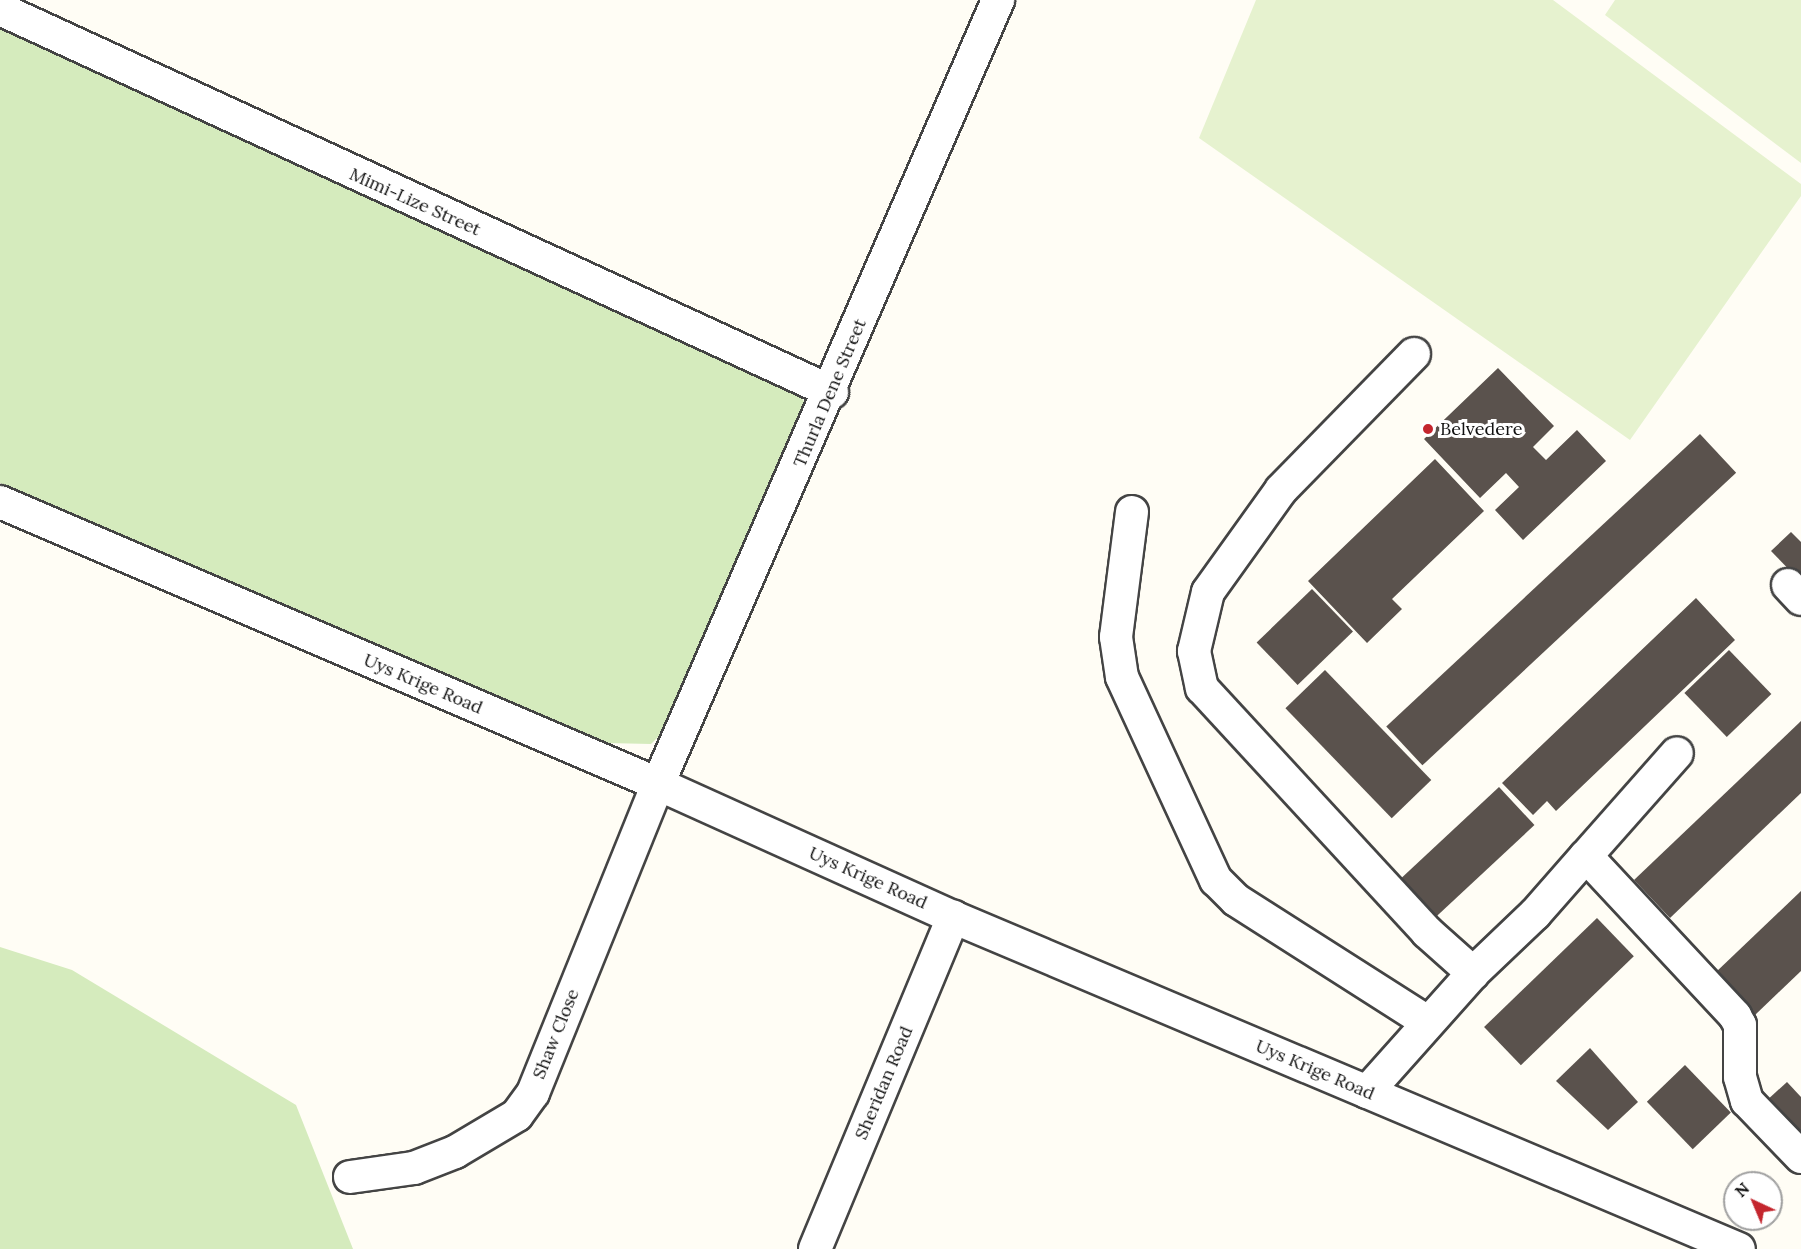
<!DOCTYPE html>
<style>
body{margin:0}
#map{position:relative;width:1801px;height:1249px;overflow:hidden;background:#fffdf5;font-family:Lora,serif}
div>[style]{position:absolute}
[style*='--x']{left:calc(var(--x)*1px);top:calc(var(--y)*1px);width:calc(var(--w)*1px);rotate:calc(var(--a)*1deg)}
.green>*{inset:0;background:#d5ebbd}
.pitch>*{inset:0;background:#e6f2cf}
.building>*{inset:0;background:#5a524d;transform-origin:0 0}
.roads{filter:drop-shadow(2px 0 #444) drop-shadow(-2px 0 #444) drop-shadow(0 2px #444) drop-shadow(0 -2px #444)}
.minor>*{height:32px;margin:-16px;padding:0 16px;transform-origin:16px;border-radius:16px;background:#fff}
.dots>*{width:16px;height:16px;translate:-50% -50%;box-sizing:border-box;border:3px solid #fff;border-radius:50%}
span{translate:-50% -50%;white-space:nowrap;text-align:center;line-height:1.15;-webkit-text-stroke:6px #fff;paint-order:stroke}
.street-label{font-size:18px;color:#111}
.poi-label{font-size:18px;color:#111}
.left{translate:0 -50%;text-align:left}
.north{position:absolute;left:1723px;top:1171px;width:60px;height:60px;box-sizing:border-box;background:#fff;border:2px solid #a0a0a0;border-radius:50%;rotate:316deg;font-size:16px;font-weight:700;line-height:24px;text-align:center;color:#111}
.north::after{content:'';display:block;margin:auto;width:21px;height:27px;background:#c4262e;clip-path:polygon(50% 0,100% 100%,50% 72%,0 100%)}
</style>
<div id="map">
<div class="green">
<i style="clip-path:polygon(0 14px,791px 381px,810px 411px,671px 724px,651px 744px,606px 743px,0 483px)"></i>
<i style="clip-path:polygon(0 947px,72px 970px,296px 1105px,353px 1249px,0 1249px)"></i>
</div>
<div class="pitch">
<i style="clip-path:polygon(1256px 0,1553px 0,1801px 184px,1801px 196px,1630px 440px,1199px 138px)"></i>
<i style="clip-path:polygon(1615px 0,1801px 0,1801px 163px,1605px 15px)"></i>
</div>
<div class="building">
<i style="clip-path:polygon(1498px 368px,1554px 426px,1533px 447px,1546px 460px,1577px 430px,1606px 461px,1523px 540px,1495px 510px,1519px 487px,1506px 473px,1480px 498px,1424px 439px)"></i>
<i style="left:1700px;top:434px;width:53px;height:429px;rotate:47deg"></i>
<i style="clip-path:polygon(1435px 459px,1484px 511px,1392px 599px,1402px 609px,1367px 643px,1308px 581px)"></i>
<i style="clip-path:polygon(1791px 532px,1801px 542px,1801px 582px,1771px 551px)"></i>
<i style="left:1312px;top:589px;width:59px;height:77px;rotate:46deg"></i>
<i style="clip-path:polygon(1696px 598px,1735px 640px,1556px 811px,1547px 801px,1533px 815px,1502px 783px)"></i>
<i style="left:1729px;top:650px;width:61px;height:62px;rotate:46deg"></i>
<i style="left:1325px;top:670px;width:153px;height:55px;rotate:46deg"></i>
<i style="clip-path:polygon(1801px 721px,1801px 793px,1670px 918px,1634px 880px)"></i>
<i style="left:1499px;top:787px;width:52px;height:136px;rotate:47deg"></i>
<i style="clip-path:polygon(1801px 891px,1801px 971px,1755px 1015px,1715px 973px)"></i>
<i style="left:1597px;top:918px;width:53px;height:157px;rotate:46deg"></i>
<i style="clip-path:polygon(1590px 1048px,1638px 1102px,1608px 1130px,1556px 1081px)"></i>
<i style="left:1685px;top:1065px;width:66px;height:53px;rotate:46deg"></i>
<i style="clip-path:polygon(1787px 1082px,1801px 1097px,1801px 1140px,1765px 1102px)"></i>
</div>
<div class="roads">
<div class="minor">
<i style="--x:0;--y:9;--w:916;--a:24.72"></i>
<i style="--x:1414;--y:354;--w:190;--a:134.4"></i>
<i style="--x:1281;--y:490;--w:125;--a:125.6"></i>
<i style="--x:1208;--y:592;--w:61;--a:103.3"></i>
<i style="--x:1194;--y:651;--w:38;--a:78"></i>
<i style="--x:1202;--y:688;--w:332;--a:47.3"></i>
<i style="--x:1427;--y:932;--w:62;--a:41.7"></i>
<i style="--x:1473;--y:973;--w:86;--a:-43.6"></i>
<i style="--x:1535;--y:914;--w:77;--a:-48.7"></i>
<i style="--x:1586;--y:856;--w:219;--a:47"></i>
<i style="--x:1735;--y:1016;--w:10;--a:61"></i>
<i style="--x:1740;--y:1025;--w:52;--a:90"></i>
<i style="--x:1740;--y:1077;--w:25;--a:74"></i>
<i style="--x:1747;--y:1101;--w:78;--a:46"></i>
<i style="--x:0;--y:502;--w:716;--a:23.2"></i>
<i style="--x:658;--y:784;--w:324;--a:24.3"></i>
<i style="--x:953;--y:917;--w:853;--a:22.9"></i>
<i style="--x:1132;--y:512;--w:126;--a:97.3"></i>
<i style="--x:1116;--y:637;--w:40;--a:81.5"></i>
<i style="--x:1122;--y:677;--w:224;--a:65.2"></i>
<i style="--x:1216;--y:880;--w:28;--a:45"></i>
<i style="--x:1236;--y:900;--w:225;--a:32.5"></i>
<i style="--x:1788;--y:585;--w:19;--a:47"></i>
<i style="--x:1586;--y:856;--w:137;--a:-48.5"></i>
<i style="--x:1367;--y:1092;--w:159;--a:-48.3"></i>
<i style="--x:350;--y:1177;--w:65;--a:-8"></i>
<i style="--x:414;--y:1168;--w:44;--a:-21.3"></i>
<i style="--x:455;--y:1152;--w:72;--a:-30.8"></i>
<i style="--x:517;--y:1115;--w:27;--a:-54"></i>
<i style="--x:533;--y:1093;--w:333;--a:-68"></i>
<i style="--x:658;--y:784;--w:855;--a:-66.55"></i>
<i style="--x:815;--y:1249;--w:360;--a:-67.4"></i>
</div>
</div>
<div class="dots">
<i style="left:1428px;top:429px;background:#c4262e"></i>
</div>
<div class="street-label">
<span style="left:415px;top:202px;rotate:24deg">Mimi-Lize Street</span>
<span style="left:830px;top:393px;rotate:-67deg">Thurla Dene Street</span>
<span style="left:423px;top:684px;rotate:23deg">Uys Krige Road</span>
<span style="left:868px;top:878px;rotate:24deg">Uys Krige Road</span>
<span style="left:556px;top:1034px;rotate:-68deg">Shaw Close</span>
<span style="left:1315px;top:1070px;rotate:23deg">Uys Krige Road</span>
<span style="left:884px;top:1083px;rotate:-67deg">Sheridan Road</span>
</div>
<div class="poi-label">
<span class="left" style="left:1440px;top:429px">Belvedere</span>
</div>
<div class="north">N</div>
</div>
